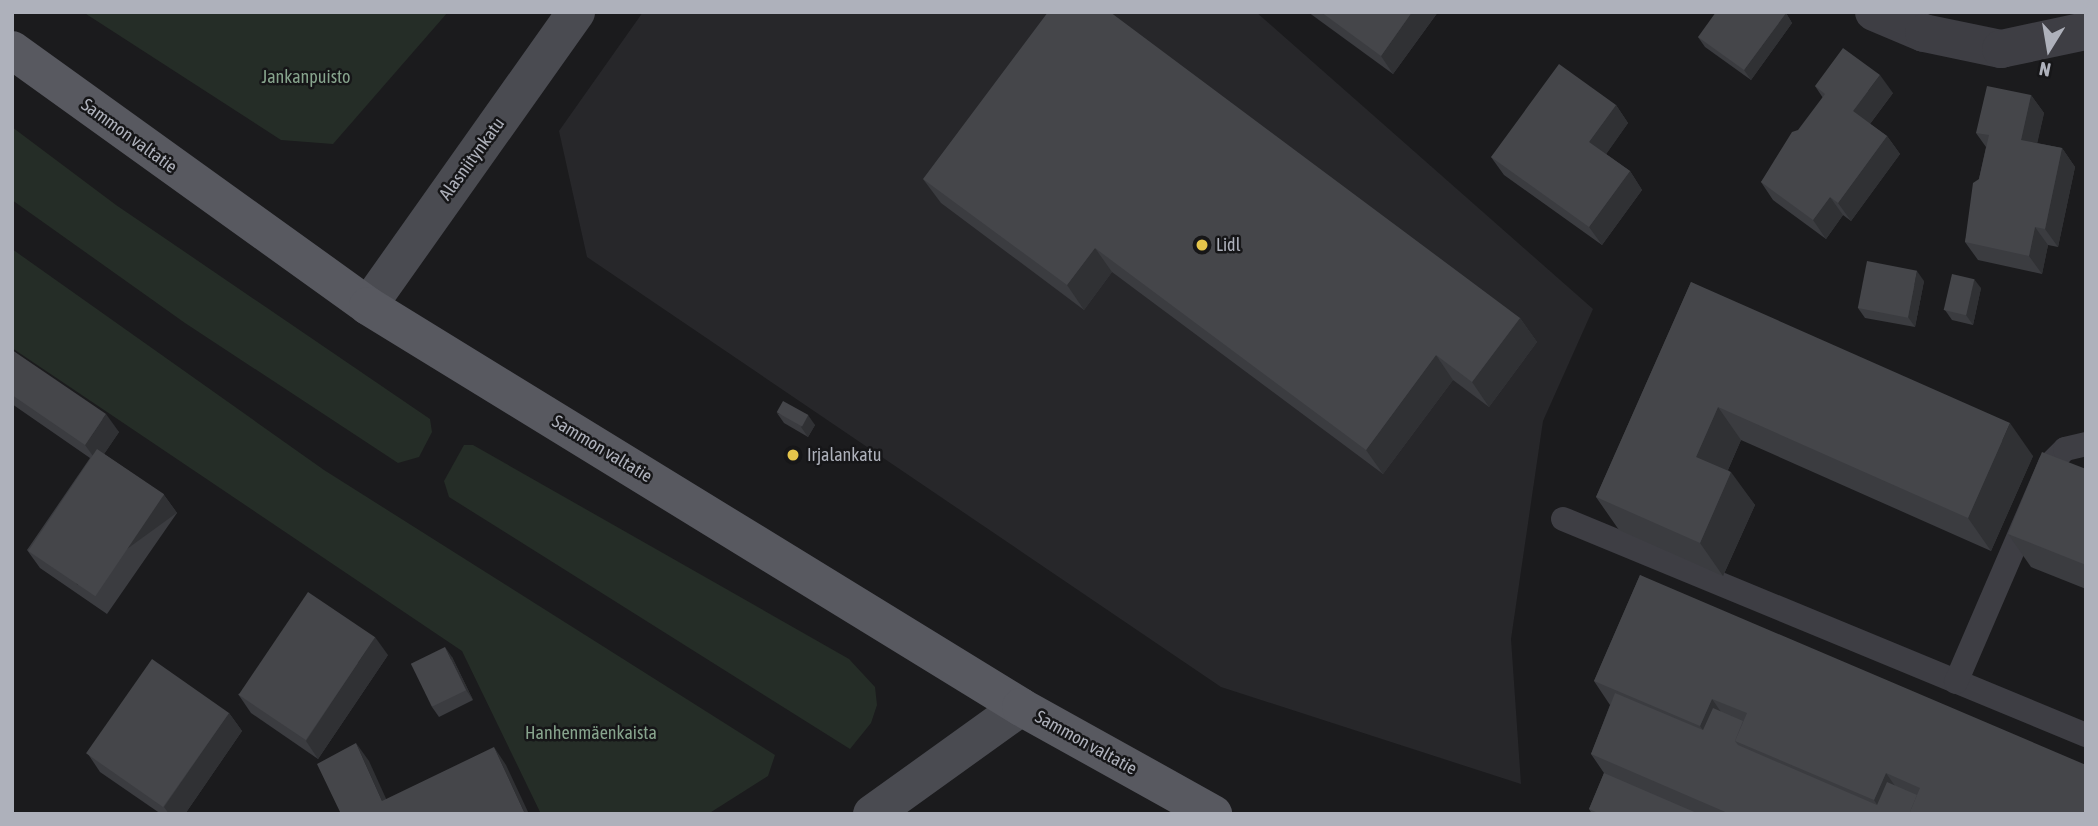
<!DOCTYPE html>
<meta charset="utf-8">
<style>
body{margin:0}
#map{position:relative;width:2098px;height:826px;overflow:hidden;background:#1b1b1d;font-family:"Asap Condensed",sans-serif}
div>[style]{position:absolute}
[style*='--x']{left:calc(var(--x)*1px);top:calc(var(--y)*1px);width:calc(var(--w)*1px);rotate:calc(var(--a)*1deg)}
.built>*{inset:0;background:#27272a}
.green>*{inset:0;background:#252d27}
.lane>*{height:24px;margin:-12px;padding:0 12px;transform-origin:12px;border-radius:12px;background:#3e3e44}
.street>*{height:38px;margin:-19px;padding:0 19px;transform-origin:19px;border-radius:19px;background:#3e3e44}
.secondary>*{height:38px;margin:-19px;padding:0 19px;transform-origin:19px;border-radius:19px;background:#4a4b51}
.primary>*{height:38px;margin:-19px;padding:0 19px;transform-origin:19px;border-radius:19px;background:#585960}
.wall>*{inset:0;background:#3b3c40}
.shaded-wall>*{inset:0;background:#303134;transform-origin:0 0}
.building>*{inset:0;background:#45464a;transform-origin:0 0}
.dots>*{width:19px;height:19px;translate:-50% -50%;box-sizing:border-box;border:4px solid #161618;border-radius:50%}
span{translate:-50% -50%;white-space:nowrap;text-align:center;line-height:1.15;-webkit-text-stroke:5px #161618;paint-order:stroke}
.park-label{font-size:18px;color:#87a48d}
.street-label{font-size:18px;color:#aeb1bb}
.poi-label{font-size:18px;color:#aeb1bb}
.left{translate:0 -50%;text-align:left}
.frame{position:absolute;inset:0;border:14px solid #aeb1bb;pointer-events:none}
.north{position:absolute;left:2014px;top:14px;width:70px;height:70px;-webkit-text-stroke:5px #161618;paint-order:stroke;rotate:191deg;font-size:19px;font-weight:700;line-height:28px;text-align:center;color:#aeb1bb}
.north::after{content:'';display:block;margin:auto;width:24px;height:32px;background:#aeb1bb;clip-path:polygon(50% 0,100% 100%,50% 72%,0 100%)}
</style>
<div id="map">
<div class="built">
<i style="clip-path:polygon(643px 12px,1256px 12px,1593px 309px,1543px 421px,1511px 639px,1521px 784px,1221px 687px,587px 257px,559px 131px)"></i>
</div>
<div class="green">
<i style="clip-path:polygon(83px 12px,448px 12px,333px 144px,281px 140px)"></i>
<i style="clip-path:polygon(12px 127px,116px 205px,430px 419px,432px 432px,419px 457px,398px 463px,185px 323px,12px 200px)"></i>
<i style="clip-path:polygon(12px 249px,324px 470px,775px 755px,768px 776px,708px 814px,541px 814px,462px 651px,12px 348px)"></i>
<i style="clip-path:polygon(464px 445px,473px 445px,849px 659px,875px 687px,877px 705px,871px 723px,850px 749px,449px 497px,444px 481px)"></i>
</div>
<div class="lane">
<i style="--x:1563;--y:519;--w:566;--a:22.44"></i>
<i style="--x:1956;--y:682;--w:237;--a:-66.7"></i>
<i style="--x:2050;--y:464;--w:21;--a:-45"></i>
<i style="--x:2065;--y:449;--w:22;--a:-13"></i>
</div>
<div class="street">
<i style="--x:1874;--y:12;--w:54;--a:22.8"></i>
<i style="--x:1924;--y:33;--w:79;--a:11.7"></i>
<i style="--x:2001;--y:49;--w:87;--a:-12"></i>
</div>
<div class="secondary">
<i style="--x:368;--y:306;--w:360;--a:-54.7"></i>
<i style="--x:872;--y:814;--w:183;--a:-35.7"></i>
</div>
<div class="primary">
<i style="--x:12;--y:50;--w:438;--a:35.7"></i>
<i style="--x:368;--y:306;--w:766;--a:31.55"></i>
<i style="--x:1021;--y:707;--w:220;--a:29.1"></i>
</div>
<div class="wall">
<i style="clip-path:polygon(1308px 12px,1438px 12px,1393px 74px)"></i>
<i style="clip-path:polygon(1786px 13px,1792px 23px,1751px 80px,1705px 47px,1698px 37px)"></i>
<i style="clip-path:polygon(1815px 86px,1893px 93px,1870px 124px,1887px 136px,1900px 154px,1851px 221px,1843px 215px,1826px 239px,1773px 200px,1761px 182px,1823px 98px)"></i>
<i style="clip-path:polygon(2031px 95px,2044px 113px,2037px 143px,2062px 148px,2075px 167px,2058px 247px,2048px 245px,2042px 274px,1978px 260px,1965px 242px,1986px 147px,1976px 133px)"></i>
<i style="clip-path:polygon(1616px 105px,1628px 123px,1606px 154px,1630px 171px,1642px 190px,1602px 245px,1504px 175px,1491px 157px)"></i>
<i style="clip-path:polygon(923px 179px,1520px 318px,1537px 342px,1489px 407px,1453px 380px,1383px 474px,1112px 272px,1084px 310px,941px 203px)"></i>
<i style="clip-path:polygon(1924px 281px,1915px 327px,1865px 318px,1858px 308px)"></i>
<i style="clip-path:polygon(1691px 282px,2033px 456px,1991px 551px,1741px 440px,1728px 470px,1755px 505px,1723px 576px,1619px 530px,1596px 497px)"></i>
<i style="clip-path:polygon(1981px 288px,1973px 325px,1952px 320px,1945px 310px)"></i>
<i style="clip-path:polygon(12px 350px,119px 432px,104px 454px,164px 495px,177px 513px,107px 614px,40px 568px,27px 550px,90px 458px,12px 404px)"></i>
<i style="clip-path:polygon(777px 413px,815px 425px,808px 437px,784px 423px)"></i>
<i style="clip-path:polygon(2086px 469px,2086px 589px,2031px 567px,2008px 534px)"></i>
<i style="clip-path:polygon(1640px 575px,2086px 814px,1592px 814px,1589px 809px,1604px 773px,1591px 754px,1610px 705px,1594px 681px)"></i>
<i style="clip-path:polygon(388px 655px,318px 759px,251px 713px,238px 694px)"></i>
<i style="clip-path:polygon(452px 657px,473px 700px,439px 717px,432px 707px)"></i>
<i style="clip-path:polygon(229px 713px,242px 731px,185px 814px,161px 814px,100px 772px,88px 754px)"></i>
</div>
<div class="shaded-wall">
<i style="clip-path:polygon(1412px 12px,1438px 12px,1393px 74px,1381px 56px)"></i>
<i style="clip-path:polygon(1786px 13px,1792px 23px,1751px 80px,1744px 70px)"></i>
<i style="clip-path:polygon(1880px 75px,1893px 93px,1866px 129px,1853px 111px)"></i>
<i style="clip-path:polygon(2031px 95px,2044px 113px,2034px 158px,2021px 140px)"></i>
<i style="clip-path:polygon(1616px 105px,1628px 123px,1602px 160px,1589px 142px)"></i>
<i style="clip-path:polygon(1887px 136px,1900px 154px,1851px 221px,1838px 203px)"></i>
<i style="clip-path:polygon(2062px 148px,2075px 167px,2058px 247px,2045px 229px)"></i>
<i style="clip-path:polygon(1630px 171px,1642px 190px,1602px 245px,1589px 227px)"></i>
<i style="clip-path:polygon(1830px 197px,1843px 215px,1826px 239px,1813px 220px)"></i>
<i style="clip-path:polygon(2035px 227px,2048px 245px,2042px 274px,2029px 256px)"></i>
<i style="clip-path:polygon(1095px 248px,1112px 272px,1084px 310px,1067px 285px)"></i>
<i style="clip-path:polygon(1917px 271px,1924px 281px,1915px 327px,1908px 317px)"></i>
<i style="clip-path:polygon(1974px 279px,1981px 288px,1973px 325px,1966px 315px)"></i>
<i style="clip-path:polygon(1520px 318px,1537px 342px,1489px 407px,1472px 382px)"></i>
<i style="clip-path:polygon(1436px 355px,1453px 380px,1383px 474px,1366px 450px)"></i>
<i style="clip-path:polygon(1718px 407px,1741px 440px,1719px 490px,1696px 457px)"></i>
<i style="clip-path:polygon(106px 414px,119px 432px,98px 463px,85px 445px)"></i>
<i style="clip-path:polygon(808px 415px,815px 425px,808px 437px,801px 427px)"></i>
<i style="clip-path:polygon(2010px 423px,2033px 456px,1991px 551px,1968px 518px)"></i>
<i style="clip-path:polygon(1731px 472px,1755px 505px,1723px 576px,1700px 543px)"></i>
<i style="left:164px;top:495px;width:22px;height:123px;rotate:54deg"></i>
<i style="clip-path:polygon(375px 637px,388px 655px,318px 759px,306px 741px)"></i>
<i style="clip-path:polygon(445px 647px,452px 657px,473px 700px,466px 690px)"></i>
<i style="clip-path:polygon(1712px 699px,1735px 732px,1723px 759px,1700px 726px)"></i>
<i style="clip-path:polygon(229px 713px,242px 731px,185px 814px,169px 814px,164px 807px)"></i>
<i style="clip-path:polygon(356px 743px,369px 761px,393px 814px,382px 801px)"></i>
<i style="clip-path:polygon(494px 747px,506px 765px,529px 814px,525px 814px)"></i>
<i style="clip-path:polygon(1886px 773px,1909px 806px,1883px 814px,1874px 800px)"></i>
</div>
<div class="building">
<i style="clip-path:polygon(1048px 12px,1110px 12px,1520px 318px,1472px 382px,1436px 355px,1366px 450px,1095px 248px,1067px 285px,923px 179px)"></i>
<i style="clip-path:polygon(1321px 12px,1412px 12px,1381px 56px)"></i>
<i style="clip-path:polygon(1716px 12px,1784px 12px,1786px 13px,1744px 70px,1698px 37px)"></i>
<i style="clip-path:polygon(1843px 48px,1880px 75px,1853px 111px,1887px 136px,1838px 203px,1830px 197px,1813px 220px,1761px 182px,1792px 132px,1798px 130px,1825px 94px,1815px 86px)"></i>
<i style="clip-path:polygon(1559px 64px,1616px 105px,1589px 142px,1630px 171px,1589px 227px,1491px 157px)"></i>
<i style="clip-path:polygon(1987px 86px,2031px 95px,2021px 140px,2062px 148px,2045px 229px,2035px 227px,2029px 256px,1965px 242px,1973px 183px,1979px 179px,1989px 135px,1976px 133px)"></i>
<i style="left:1867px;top:261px;width:51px;height:48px;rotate:11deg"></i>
<i style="left:1952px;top:274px;width:23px;height:37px;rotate:13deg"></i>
<i style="clip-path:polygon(1691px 282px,2010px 423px,1968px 518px,1718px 407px,1696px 457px,1731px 472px,1700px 543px,1596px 497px)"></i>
<i style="clip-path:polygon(12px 350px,106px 414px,85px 445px,12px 395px)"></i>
<i style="left:783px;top:401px;width:29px;height:13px;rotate:29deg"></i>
<i style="left:97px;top:449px;width:81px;height:123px;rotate:34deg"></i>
<i style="clip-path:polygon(2042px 452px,2086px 469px,2086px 565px,2008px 534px)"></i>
<i style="clip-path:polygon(1640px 575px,2086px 765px,2086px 814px,1909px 814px,1920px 788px,1886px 773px,1874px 800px,1735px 741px,1747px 713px,1712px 699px,1700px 726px,1594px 681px)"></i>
<i style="left:308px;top:592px;width:81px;height:124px;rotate:34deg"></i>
<i style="left:445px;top:647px;width:48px;height:38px;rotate:64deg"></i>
<i style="left:152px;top:659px;width:94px;height:115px;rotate:35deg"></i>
<i style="clip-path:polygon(1615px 693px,1703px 730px,1713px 708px,1743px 721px,1735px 741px,1738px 745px,1877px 805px,1887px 782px,1917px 795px,1909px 814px,1730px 814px,1591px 754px)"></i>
<i style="clip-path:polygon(356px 743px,382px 801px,494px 747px,525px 814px,341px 814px,317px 764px)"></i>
<i style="clip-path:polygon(1604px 773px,1699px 814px,1600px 814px,1589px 809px)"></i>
</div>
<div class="dots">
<i style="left:1202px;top:245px;background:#e5c54b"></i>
<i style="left:793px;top:455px;background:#e5c54b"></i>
</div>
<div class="park-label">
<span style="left:306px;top:77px">Jankanpuisto</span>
<span style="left:591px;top:733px">Hanhenmäenkaista</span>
</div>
<div class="street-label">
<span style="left:129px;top:136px;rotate:36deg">Sammon valtatie</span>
<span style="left:472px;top:159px;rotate:-54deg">Alasniitynkatu</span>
<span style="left:602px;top:449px;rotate:31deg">Sammon valtatie</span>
<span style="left:1086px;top:743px;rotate:29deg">Sammon valtatie</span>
</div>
<div class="poi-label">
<span class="left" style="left:1216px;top:245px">Lidl</span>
<span class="left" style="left:807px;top:455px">Irjalankatu</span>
</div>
<div class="frame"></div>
<div class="north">N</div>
</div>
